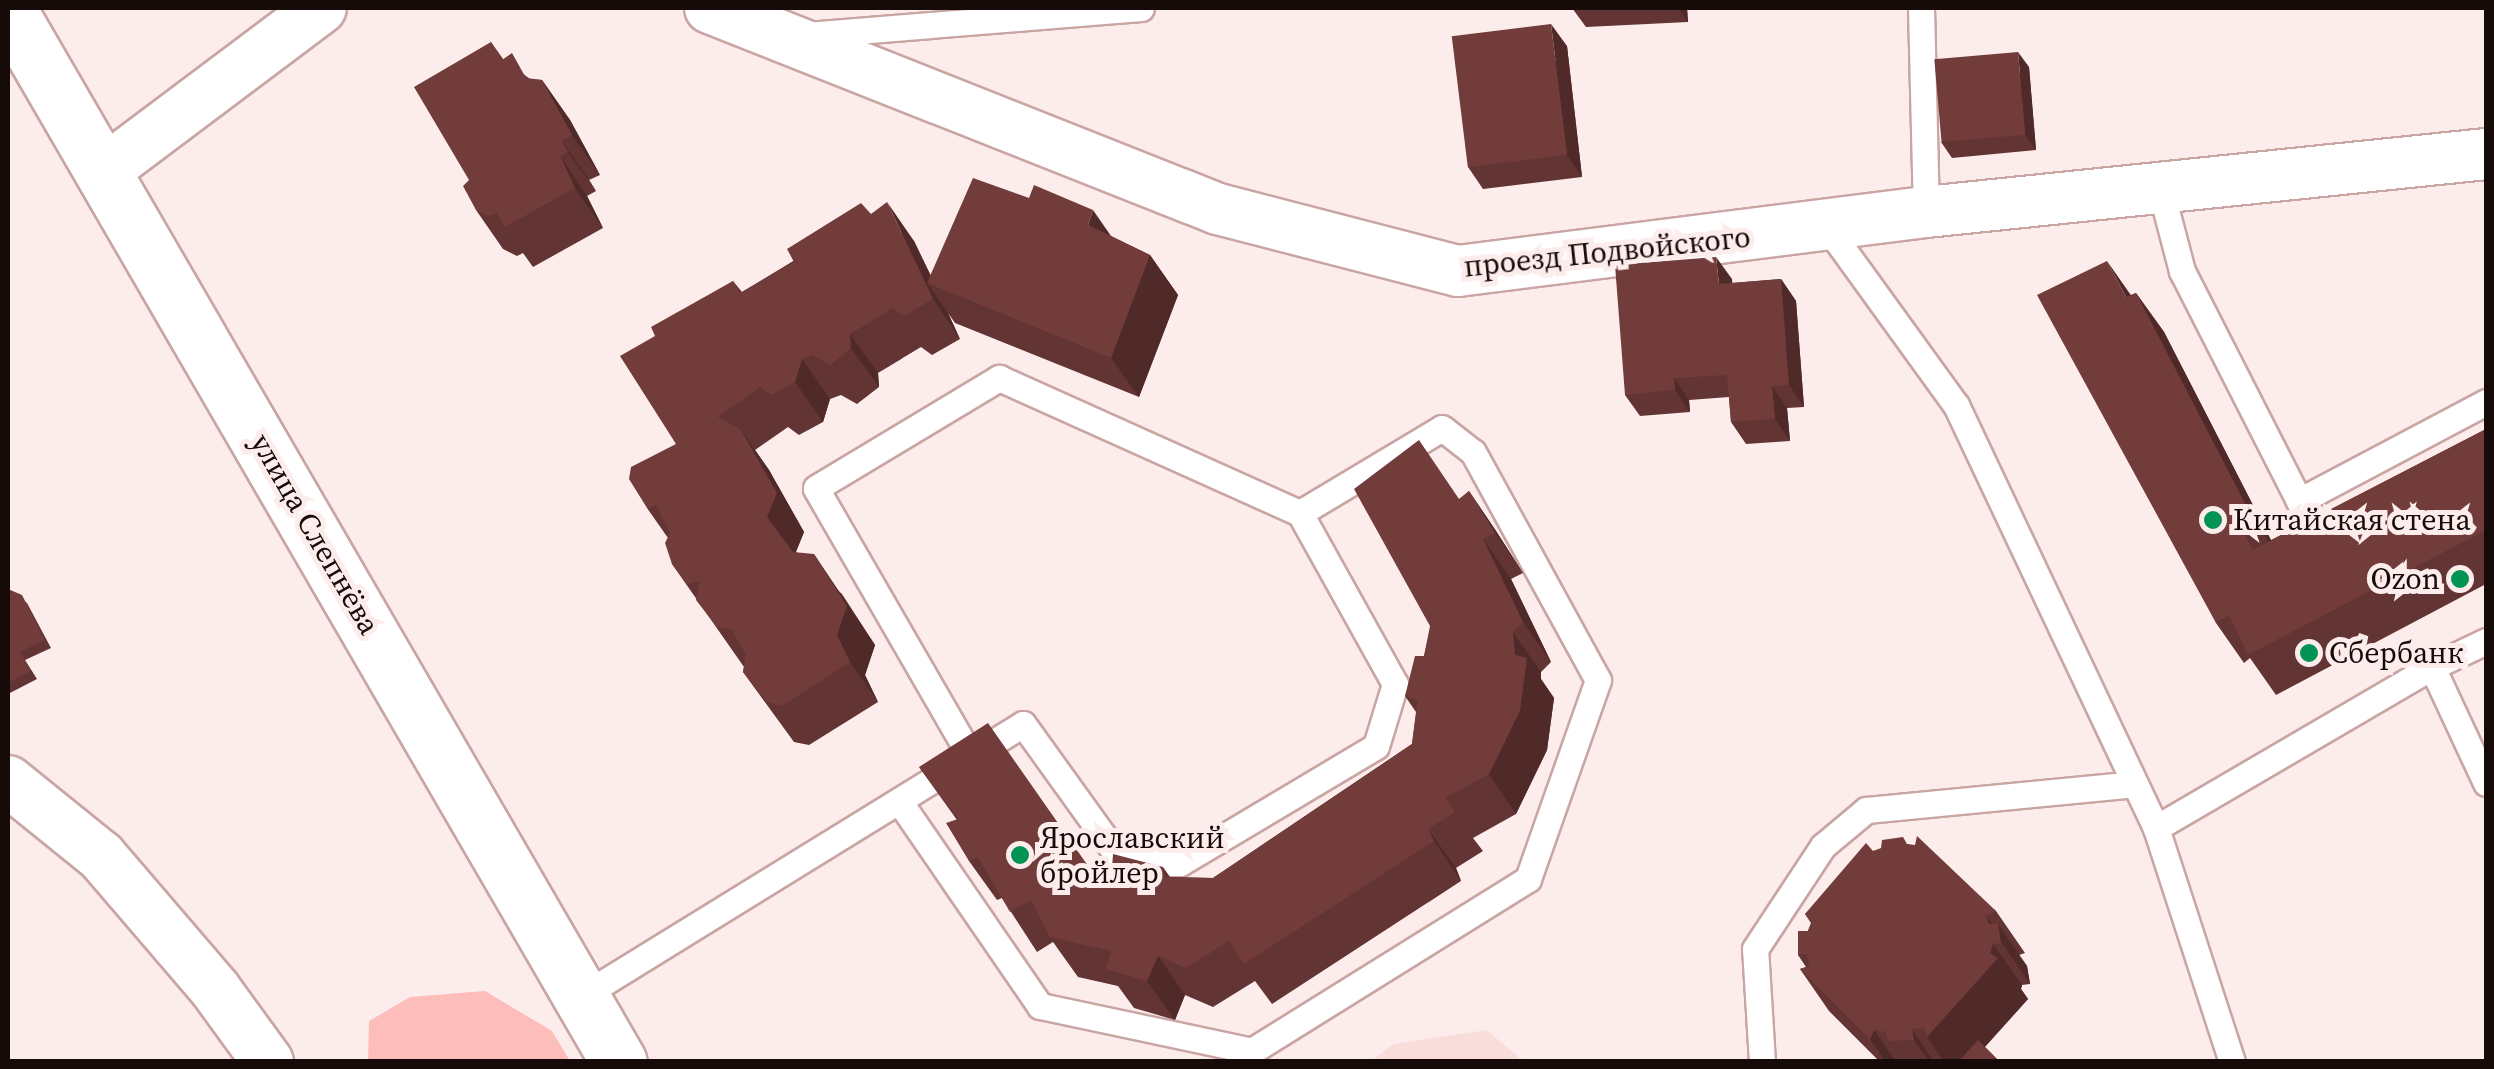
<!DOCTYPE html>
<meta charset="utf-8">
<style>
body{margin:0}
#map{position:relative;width:2494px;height:1069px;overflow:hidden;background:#fcedec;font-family:"Source Serif 4",serif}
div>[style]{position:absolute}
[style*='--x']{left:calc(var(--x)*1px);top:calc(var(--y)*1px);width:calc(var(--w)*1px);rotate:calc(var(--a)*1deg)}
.built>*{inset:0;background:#f9dddb}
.green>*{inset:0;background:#fcbdbb}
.roads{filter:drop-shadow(2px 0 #c9a5a3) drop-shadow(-2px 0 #c9a5a3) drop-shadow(0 2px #c9a5a3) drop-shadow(0 -2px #c9a5a3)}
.lane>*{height:25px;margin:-12.5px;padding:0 12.5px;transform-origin:12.5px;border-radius:12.5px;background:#fff}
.street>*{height:50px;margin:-25px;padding:0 25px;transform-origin:25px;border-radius:25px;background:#fff}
.secondary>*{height:55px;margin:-27.5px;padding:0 27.5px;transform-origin:27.5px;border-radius:27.5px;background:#fff}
.wall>*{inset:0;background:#623433}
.shaded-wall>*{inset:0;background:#502a29}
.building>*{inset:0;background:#723c3b;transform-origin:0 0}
.dots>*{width:28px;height:28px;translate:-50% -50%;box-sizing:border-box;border:5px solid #fcedec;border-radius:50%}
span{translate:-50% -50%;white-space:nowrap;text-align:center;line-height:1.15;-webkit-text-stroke:10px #fcedec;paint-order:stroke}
.street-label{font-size:30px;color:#170b0a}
.poi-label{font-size:30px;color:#170b0a}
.left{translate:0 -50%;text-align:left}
.right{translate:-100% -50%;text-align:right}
.frame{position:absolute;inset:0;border:10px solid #170b0a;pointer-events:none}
</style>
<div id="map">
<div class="built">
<i style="clip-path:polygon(1487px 1030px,1523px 1061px,1371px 1061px,1393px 1044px)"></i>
</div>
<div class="green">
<i style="clip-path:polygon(485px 991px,552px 1031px,570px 1061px,368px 1061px,369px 1021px,410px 997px)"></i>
</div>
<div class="roads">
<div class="lane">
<i style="--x:1921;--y:8;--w:204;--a:88.6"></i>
<i style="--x:807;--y:35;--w:335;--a:-4.6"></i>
<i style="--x:2161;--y:191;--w:83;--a:75.3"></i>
<i style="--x:2182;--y:271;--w:258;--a:63"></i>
<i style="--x:2299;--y:501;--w:212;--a:-27.9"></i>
<i style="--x:1827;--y:227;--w:220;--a:54.1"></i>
<i style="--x:1956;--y:405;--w:468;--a:64.7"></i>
<i style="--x:2156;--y:828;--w:320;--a:-30.3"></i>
<i style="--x:2432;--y:667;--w:60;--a:-25.7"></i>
<i style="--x:2432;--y:667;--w:128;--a:65"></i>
<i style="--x:971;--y:757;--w:310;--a:-120"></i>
<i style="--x:816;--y:488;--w:214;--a:-31"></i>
<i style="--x:999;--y:378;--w:330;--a:24.2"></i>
<i style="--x:2156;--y:828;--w:246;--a:72"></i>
<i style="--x:582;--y:996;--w:518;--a:-31.67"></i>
<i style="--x:1023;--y:724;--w:171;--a:54.3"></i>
<i style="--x:1123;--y:863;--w:57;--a:0"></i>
<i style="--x:1180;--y:863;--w:228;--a:-30.8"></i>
<i style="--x:1376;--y:746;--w:65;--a:-73"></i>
<i style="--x:1395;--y:684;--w:196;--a:-119.1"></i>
<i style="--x:1300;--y:513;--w:165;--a:-30.9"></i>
<i style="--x:1442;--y:428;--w:39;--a:38"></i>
<i style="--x:1473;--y:452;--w:260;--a:61.3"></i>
<i style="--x:1598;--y:680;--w:211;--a:109.4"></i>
<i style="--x:1528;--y:879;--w:325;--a:148.1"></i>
<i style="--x:1252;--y:1051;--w:217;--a:-168"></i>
<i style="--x:1040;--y:1006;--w:247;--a:-124.5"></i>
<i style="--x:1762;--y:1062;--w:113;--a:-93.5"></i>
<i style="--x:1755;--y:949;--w:123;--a:-56.6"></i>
<i style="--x:1823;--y:846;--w:56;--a:-39.9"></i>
<i style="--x:1866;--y:810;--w:269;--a:-5.5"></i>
</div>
<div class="street">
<i style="--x:710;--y:8;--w:546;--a:21.59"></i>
<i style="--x:1218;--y:209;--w:248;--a:14.5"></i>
<i style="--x:1458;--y:271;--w:472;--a:-7.2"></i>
<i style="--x:1926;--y:212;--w:563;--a:-5.91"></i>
<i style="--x:104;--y:171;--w:271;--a:-36.9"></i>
<i style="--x:8;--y:781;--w:119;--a:38.9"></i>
<i style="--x:101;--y:856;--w:175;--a:49.4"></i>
<i style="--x:215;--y:989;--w:90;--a:54"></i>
</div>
<div class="secondary">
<i style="--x:8;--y:9;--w:1217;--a:59.88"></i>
</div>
</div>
<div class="wall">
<i style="clip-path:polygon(1572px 8px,1687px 8px,1688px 22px,1586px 27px)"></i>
<i style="clip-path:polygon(491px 42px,503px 59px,530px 79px,542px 80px,570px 120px,600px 175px,589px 180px,596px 191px,587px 196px,603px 228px,533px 267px,523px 253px,517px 256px,503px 249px,476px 210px,469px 180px)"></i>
<i style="clip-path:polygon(1567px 46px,1582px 177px,1483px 189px,1468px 167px)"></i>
<i style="clip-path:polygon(2029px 67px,2036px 150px,1952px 158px,1941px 142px)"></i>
<i style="clip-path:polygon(871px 214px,914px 241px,931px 276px,1111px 236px,1150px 255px,1178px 295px,1139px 397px,955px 323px,948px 313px,960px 339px,932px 355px,921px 347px,878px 373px,879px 387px,857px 404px,841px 395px,830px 399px,823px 422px,799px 435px,788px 427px,755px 450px,769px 470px,804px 532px,796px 552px,842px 594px,875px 645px,865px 675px,878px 702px,809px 745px,794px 742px,743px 672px,744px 667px,672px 564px,668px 538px,647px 508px,676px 444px,655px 336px,733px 281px,742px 292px)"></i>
<i style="clip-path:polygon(1732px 279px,1732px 283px,1781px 279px,1796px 301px,1804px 407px,1787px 408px,1790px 441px,1746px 444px,1731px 422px,1729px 397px,1689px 400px,1690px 412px,1640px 416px,1625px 395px)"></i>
<i style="clip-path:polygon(2136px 293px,2164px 332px,2271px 540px,2486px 429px,2486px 584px,2276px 695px,2250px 658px,2244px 663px,2216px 623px,2131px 295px)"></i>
<i style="clip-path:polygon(1469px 491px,1496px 531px,1523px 573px,1511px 579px,1551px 662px,1541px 672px,1541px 679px,1554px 698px,1547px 750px,1516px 814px,1473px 838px,1483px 851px,1456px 868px,1461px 881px,1272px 1004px,1255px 981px,1213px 1007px,1185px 995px,1175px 1020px,1134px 1008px,1118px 986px,1078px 977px,1053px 942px,1037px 952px,1002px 898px,997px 900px,969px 861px,957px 820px,919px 767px,1086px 863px,1112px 868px,1163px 867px,1170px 877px,1213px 878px,1412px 744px,1416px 712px,1405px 696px,1424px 656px,1460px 499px)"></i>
<i style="clip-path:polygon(8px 589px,27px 603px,51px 648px,25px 660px,37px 679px,8px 694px)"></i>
<i style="clip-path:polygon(1908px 844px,1996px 911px,2025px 953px,2019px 955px,2027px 966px,2030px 984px,2022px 985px,2021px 989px,2028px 999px,1985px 1047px,2000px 1062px,1880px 1062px,1829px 1011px,1800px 969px,1806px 967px,1798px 955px,1811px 923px,1805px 914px,1873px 851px)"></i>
</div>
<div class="shaded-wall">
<i style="clip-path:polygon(1678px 8px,1687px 8px,1688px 22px)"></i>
<i style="clip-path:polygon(1551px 24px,1567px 46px,1582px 177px,1567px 155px)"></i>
<i style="clip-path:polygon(2018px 52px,2029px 67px,2036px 150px,2025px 135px)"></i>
<i style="clip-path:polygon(542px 80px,570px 120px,600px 175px,572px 135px)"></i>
<i style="clip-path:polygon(562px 141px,589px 180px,596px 191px,568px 152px)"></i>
<i style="clip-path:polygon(560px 156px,587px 196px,603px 228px,575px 188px)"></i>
<i style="clip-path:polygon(887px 202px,914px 241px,936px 287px,927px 283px,948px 313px,960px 339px,933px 299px)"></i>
<i style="clip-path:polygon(1093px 210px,1120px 249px,1088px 225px)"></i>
<i style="clip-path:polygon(1150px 255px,1178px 295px,1139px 397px,1111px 358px)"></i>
<i style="clip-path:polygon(1716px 257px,1732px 279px,1734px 306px,1719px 284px)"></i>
<i style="clip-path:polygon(2107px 261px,2135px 301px,2126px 297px)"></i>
<i style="clip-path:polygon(1781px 279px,1796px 301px,1804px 407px,1789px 385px)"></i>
<i style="clip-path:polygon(2136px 293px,2164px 332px,2279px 556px,2252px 517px)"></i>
<i style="clip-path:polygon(850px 334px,878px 373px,879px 387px,851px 348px)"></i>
<i style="clip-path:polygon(802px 359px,830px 399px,823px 422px,795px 382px)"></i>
<i style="clip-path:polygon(1674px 378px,1689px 400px,1690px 412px,1675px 390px)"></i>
<i style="clip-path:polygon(1772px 386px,1787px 408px,1790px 441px,1775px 419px)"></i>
<i style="clip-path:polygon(741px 430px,769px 470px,804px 532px,794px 556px,767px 517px)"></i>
<i style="clip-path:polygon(1469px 491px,1496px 531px,1523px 573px,1495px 533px)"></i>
<i style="clip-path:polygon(1483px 539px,1511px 579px,1551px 662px,1523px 622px)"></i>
<i style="clip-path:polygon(814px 554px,875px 645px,865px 675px,878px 702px,850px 662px,837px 635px)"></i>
<i style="clip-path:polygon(1513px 632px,1541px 672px,1541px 679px,1554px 698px,1547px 750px,1516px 814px,1489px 774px,1515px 655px)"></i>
<i style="clip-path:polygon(1428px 829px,1456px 868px,1461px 881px,1434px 841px)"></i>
<i style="clip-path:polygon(1986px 916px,2000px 936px,1998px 924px,2027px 966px,2030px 984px,1989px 924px)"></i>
<i style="clip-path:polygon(1993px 944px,2022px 985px,2021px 989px,2028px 999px,1971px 1062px,1944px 1062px,1927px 1037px,1990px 953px)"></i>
<i style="clip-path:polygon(1158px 956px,1185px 995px,1175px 1020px,1147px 981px)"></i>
<i style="clip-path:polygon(1912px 1029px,1934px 1062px,1929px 1062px,1914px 1040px)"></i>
<i style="clip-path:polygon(1874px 1030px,1896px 1062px,1886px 1062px,1870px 1039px)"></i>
</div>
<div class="building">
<i style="left:1551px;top:24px;width:132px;height:100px;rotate:83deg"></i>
<i style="clip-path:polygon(491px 42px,502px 60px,512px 53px,526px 78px,542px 80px,572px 135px,562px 141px,568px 152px,560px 156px,575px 188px,505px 227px,497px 213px,489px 216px,476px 210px,463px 186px,469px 180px,414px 87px)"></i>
<i style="left:2018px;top:52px;width:83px;height:84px;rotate:85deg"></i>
<i style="clip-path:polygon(973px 178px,1029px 198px,1034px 185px,1093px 210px,1088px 225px,1150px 255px,1111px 358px,927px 283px)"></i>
<i style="clip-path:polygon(887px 202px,933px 299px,904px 316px,893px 308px,850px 334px,851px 348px,830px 365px,813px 355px,802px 359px,795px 382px,771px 395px,760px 387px,718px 417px,741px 430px,777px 493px,767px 517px,793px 552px,814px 554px,847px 606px,837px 635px,850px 662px,782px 706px,767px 702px,743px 672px,746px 654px,731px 629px,717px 627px,696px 600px,700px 581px,687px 584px,672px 564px,665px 543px,670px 533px,656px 505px,647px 508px,629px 479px,631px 467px,676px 444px,620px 356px,655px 336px,651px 327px,733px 281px,740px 293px,794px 262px,787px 249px,861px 203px,871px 214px)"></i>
<i style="clip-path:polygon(1716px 257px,1719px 284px,1781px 279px,1789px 385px,1772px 386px,1775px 419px,1731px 422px,1727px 375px,1674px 378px,1675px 390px,1625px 395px,1615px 265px)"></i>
<i style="clip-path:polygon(2107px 261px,2126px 297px,2136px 293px,2252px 517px,2238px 524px,2253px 550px,2486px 429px,2486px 530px,2248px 655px,2229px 615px,2216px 623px,2037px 295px)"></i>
<i style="clip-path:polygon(1419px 440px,1459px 499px,1469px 491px,1495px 533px,1483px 539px,1523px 622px,1513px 632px,1515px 655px,1527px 658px,1520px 711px,1489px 774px,1445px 798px,1455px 812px,1428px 829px,1434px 841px,1244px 964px,1229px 941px,1186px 968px,1158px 956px,1147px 981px,1106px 969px,1111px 951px,1050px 937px,1031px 900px,1010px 912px,978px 857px,969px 861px,946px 823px,958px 819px,919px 767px,988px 723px,1086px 863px,1112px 868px,1113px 854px,1163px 867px,1164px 877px,1213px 878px,1412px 744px,1418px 700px,1405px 696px,1415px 656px,1424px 656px,1430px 626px,1354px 489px)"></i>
<i style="clip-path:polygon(8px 589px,22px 595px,45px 640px,20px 652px,31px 671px,8px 683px)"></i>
<i style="clip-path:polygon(1917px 836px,1996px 911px,1986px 916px,1989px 924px,1998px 924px,2001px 943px,1993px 944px,1990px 953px,1998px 958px,1927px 1037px,1924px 1028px,1912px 1029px,1914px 1040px,1888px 1041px,1886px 1032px,1874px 1030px,1870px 1039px,1800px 969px,1809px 966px,1807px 954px,1798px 955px,1798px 931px,1808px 931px,1812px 922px,1805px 914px,1866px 843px,1873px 851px,1881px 848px,1882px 840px,1903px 837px,1907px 844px,1915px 845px)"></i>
<i style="clip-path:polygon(1978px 1040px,2000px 1062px,1958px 1062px)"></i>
</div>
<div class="dots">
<i style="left:2213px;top:520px;background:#019454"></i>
<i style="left:2460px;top:579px;background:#019454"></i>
<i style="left:2309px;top:653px;background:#019454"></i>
<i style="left:1020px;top:855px;background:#019454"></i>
</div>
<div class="street-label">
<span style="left:1607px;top:252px;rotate:-6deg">проезд Подвойского</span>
<span style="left:315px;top:534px;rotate:60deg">улица Слепнёва</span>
</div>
<div class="poi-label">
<span class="left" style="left:2233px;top:520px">Китайская стена</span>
<span class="right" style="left:2440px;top:579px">Ozon</span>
<span class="left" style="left:2329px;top:653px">Сбербанк</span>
<span class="left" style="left:1040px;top:855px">Ярославский<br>бройлер</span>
</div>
<div class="frame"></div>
</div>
